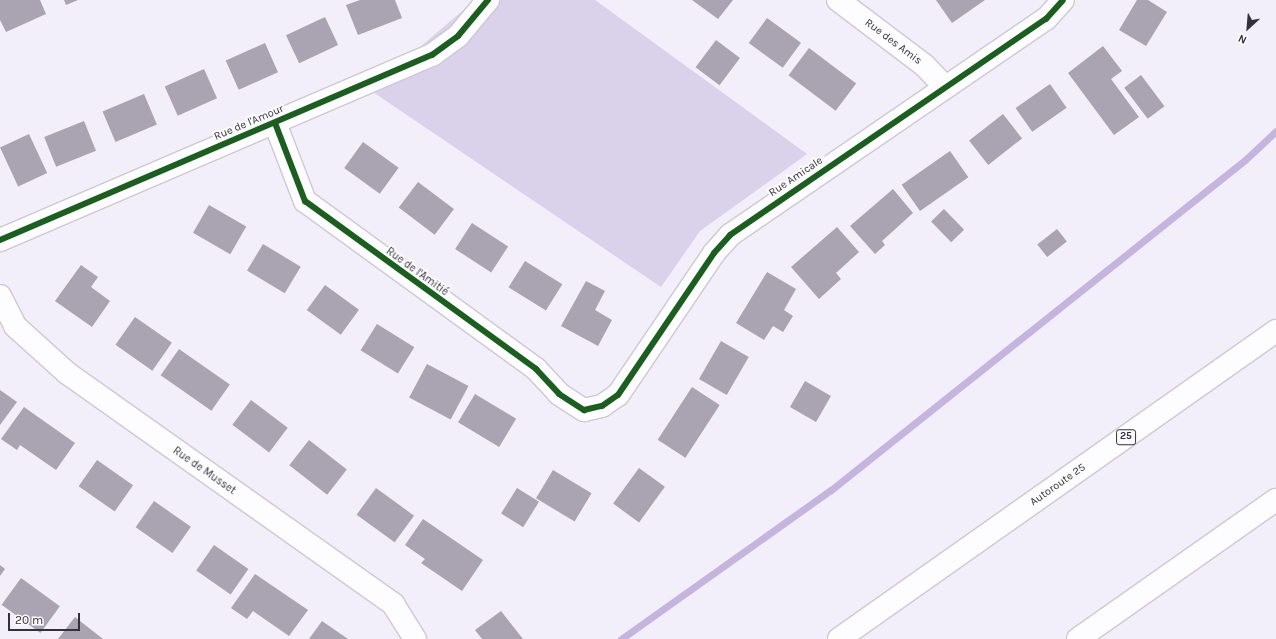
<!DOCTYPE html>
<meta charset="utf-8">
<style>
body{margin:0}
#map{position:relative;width:1276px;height:639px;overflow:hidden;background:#f2eefa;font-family:Karla,sans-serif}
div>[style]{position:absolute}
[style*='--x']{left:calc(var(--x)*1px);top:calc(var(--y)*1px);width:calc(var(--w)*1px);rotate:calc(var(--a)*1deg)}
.green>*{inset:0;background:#dad1ea}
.stream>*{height:7px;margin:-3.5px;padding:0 3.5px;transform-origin:3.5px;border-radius:3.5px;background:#c4b4de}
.building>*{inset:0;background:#a9a3b2;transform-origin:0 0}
.roads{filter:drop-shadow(1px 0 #cdc9d4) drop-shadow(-1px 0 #cdc9d4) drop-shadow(0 1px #cdc9d4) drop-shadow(0 -1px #cdc9d4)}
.street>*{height:22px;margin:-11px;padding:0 11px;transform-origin:11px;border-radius:11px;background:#fdfcfe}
.highway>*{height:22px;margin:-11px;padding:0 11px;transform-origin:11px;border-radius:11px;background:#fdfcfe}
.cycleway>*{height:6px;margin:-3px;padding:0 3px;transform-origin:3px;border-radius:3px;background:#1b5e20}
span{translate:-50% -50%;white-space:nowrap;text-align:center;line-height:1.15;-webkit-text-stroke:4px #fbfbfb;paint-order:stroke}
.shield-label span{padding:1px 3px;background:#fbfbfb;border:1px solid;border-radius:3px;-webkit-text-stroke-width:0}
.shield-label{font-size:10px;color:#342f3d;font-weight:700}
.street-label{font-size:11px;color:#342f3d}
.north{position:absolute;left:1228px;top:8px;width:40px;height:40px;-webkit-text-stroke:3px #fbfbfb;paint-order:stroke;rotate:206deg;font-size:11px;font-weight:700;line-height:16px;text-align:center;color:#342f3d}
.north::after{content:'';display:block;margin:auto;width:14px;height:18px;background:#342f3d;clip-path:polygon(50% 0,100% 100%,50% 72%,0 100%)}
.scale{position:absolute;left:8px;top:613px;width:72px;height:18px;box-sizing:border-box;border:2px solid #342f3d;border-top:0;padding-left:5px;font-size:12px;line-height:14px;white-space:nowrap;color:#342f3d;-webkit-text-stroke:3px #fbfbfb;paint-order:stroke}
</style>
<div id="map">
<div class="green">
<i style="clip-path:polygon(475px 0,595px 0,807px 154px,700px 231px,661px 287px,370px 90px)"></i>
</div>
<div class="stream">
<i style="--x:621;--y:639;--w:257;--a:-35.4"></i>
<i style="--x:831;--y:490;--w:529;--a:-38.56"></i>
<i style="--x:1245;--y:160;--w:42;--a:-43.1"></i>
</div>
<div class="building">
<i style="clip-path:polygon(0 0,40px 0,46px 14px,6px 32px,0 20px)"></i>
<i style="clip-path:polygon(64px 0,78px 0,66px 5px)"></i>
<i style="clip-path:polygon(360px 0,395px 0,402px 18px,358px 35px,346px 5px)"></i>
<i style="clip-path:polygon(692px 0,733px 0,718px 19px)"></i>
<i style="clip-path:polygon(936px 0,985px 0,952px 23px)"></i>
<i style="clip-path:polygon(1137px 0,1148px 0,1167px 12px,1146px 46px,1119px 30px)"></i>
<i style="left:325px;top:17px;width:31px;height:43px;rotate:65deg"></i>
<i style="left:767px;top:18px;width:42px;height:31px;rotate:36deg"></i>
<i style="left:716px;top:40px;width:30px;height:34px;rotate:37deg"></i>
<i style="left:265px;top:43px;width:32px;height:43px;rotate:66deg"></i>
<i style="clip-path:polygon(1103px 46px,1122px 71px,1111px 79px,1139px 117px,1114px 135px,1068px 73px)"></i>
<i style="left:809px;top:48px;width:59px;height:34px;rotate:37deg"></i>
<i style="left:204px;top:69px;width:32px;height:43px;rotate:66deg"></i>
<i style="left:1141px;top:75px;width:39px;height:21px;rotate:53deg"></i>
<i style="left:1050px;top:84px;width:29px;height:42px;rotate:55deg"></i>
<i style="left:144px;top:94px;width:33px;height:45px;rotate:67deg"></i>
<i style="left:1003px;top:114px;width:31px;height:43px;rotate:52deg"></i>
<i style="left:84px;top:121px;width:32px;height:43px;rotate:68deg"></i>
<i style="left:29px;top:134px;width:43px;height:32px;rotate:65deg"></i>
<i style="left:363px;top:142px;width:44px;height:32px;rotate:36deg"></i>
<i style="left:950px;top:151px;width:32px;height:59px;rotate:55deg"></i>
<i style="left:418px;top:182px;width:45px;height:32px;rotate:37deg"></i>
<i style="clip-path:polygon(893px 189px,913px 213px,882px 241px,885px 245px,875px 254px,850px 226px)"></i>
<i style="left:209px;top:205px;width:43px;height:32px;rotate:30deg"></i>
<i style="left:944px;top:209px;width:29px;height:18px;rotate:46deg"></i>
<i style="left:472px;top:223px;width:43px;height:31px;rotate:33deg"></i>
<i style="clip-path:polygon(837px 227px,859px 252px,836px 273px,841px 279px,819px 299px,791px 267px)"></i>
<i style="left:1057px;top:229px;width:16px;height:25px;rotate:52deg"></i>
<i style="left:263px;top:244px;width:44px;height:31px;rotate:31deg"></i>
<i style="left:525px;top:261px;width:44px;height:31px;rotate:32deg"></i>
<i style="clip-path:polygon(81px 265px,98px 277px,91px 287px,110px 301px,92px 327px,55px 301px)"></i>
<i style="clip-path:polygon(767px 272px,796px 289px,784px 310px,793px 316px,783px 332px,773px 326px,764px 340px,736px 323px)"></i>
<i style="clip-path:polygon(586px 281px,605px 291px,595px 310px,612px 320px,598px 346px,561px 326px)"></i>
<i style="left:325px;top:285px;width:42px;height:31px;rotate:36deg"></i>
<i style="left:135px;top:317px;width:45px;height:34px;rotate:35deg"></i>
<i style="left:377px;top:324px;width:44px;height:31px;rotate:32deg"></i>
<i style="left:721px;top:341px;width:32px;height:44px;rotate:30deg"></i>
<i style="left:179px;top:349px;width:62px;height:32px;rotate:35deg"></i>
<i style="left:427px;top:364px;width:47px;height:38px;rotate:28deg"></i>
<i style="left:805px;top:381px;width:30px;height:30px;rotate:30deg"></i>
<i style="left:692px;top:387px;width:33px;height:63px;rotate:33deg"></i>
<i style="clip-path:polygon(0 390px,17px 402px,0 425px)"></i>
<i style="left:475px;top:394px;width:48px;height:33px;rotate:31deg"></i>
<i style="left:251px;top:400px;width:46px;height:31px;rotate:37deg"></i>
<i style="clip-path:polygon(24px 407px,75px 443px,56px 470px,20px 445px,17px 450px,1px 439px)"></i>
<i style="left:309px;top:440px;width:48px;height:32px;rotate:38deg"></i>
<i style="left:97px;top:460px;width:44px;height:32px;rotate:35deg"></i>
<i style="left:639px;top:468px;width:32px;height:44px;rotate:36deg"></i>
<i style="left:553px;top:470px;width:45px;height:33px;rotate:31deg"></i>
<i style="left:376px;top:488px;width:47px;height:33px;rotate:36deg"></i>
<i style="left:517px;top:488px;width:26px;height:30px;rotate:32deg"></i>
<i style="left:154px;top:501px;width:45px;height:32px;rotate:35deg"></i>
<i style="clip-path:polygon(423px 519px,483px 560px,462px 591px,421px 563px,425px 559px,405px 545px)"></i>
<i style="left:214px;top:545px;width:42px;height:31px;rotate:35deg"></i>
<i style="clip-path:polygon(0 565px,5px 569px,0 576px)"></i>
<i style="clip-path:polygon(255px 574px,308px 610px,289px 636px,253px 611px,247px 619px,231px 608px)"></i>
<i style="left:21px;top:578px;width:48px;height:33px;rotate:36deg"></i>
<i style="clip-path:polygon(501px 611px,523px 639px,482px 639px,475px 630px)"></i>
<i style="clip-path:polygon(75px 617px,103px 639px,58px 639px)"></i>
<i style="clip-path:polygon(322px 621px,348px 639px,309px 639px)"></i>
</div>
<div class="roads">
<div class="street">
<i style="--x:838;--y:0;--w:108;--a:37.1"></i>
<i style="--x:924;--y:65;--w:30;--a:46"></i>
<i style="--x:275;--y:123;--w:84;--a:69"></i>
<i style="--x:305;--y:201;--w:286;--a:36"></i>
<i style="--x:536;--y:369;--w:34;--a:47"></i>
<i style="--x:559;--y:394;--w:30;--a:33"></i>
<i style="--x:584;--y:410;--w:18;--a:-13"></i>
<i style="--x:602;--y:406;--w:19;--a:-35"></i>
<i style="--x:618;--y:395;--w:171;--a:-55.9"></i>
<i style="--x:714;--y:253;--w:24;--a:-48"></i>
<i style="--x:730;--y:235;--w:383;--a:-34.4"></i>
<i style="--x:1046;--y:19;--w:25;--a:-48"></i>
<i style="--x:0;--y:240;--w:470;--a:-23.2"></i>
<i style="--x:432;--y:55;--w:32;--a:-36"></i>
<i style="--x:458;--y:36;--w:47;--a:-50.2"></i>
<i style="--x:0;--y:296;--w:34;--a:63"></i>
<i style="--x:15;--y:326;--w:70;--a:42.1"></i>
<i style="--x:67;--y:373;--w:400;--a:35.3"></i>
<i style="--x:393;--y:604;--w:41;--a:57.8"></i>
</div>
<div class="highway">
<i style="--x:839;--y:639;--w:535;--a:-35.18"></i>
<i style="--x:1078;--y:639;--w:242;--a:-35.1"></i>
</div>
</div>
<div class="cycleway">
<i style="--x:275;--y:123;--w:84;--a:69"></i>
<i style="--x:305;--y:201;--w:286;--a:36"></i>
<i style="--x:536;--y:369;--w:34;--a:47"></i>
<i style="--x:559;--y:394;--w:30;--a:33"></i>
<i style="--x:584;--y:410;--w:18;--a:-13"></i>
<i style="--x:602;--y:406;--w:19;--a:-35"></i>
<i style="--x:618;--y:395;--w:171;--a:-55.9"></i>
<i style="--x:714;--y:253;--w:24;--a:-48"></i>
<i style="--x:730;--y:235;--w:383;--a:-34.4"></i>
<i style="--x:1046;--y:19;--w:25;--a:-48"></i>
<i style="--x:0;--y:240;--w:470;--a:-23.2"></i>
<i style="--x:432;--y:55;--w:32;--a:-36"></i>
<i style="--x:458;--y:36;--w:47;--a:-50.2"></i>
</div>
<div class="shield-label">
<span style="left:1126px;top:437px">25</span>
</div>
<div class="street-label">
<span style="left:893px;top:42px;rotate:37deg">Rue des Amis</span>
<span style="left:249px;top:123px;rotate:-23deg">Rue de l'Amour</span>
<span style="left:796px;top:177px;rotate:-34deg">Rue Amicale</span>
<span style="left:417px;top:272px;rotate:36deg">Rue de l'Amitié</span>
<span style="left:204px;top:471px;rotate:35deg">Rue de Musset</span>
<span style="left:1058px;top:485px;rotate:-35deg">Autoroute 25</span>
</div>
<div class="north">N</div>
<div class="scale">20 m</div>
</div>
